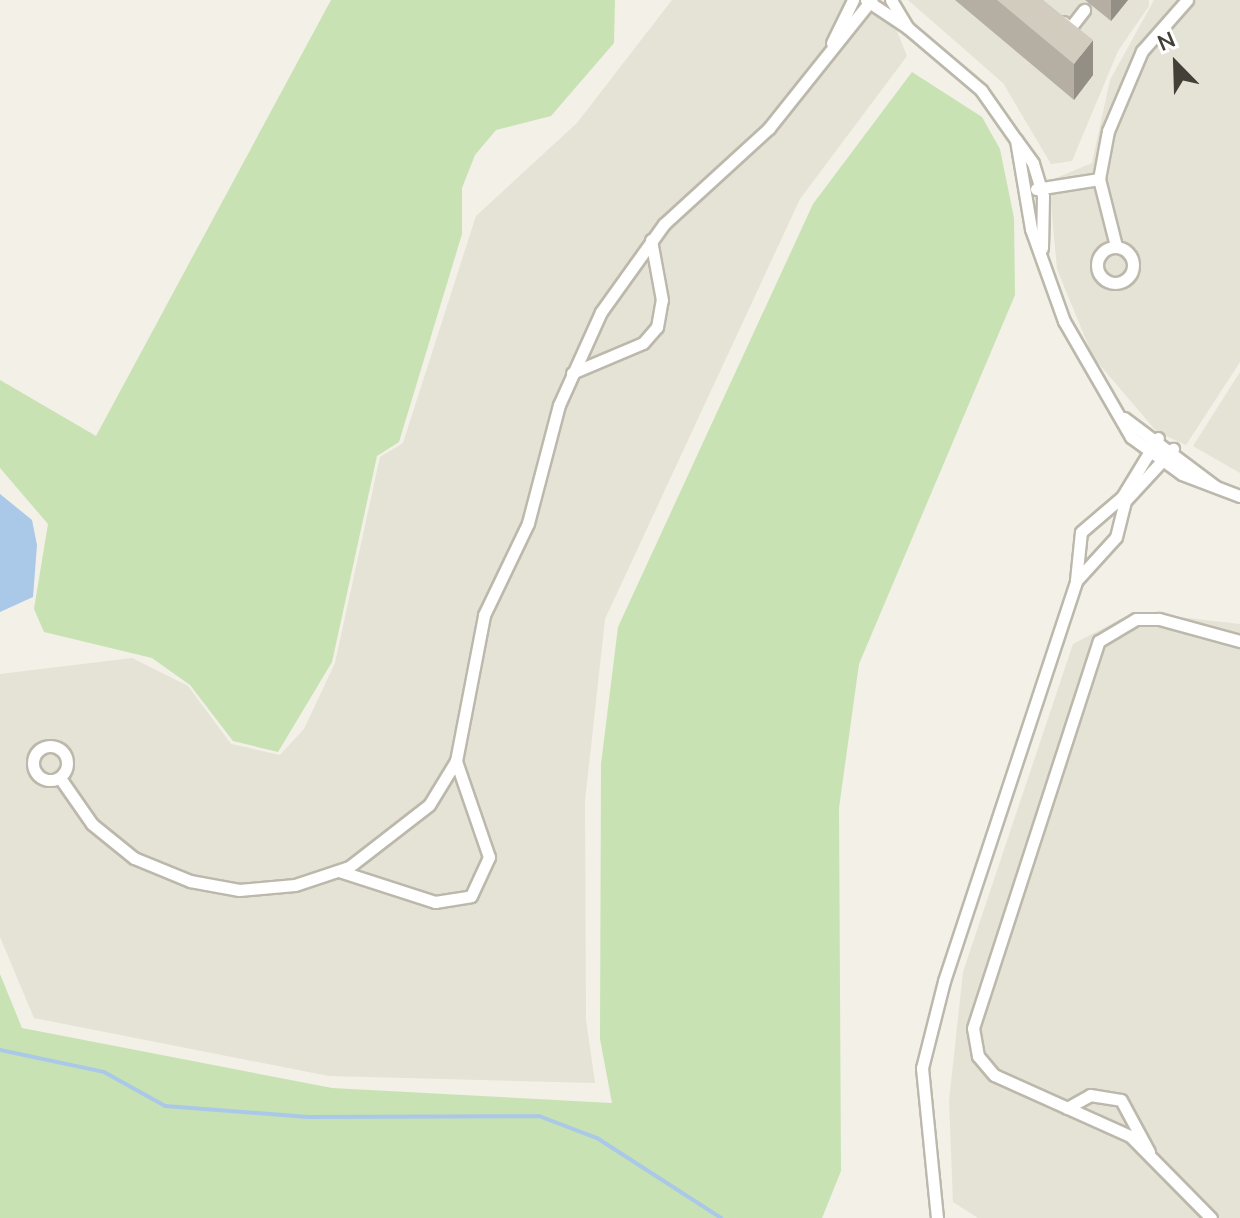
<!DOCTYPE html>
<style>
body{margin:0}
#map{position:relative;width:1240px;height:1218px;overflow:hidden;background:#f2f0e7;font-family:"Nunito Sans",sans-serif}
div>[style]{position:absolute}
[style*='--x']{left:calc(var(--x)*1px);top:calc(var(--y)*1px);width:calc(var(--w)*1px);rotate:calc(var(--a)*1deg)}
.residential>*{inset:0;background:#e5e2d6}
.green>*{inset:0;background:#c8e2b4}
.water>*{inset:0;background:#aac8e8}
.stream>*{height:4px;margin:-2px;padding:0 2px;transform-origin:2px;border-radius:2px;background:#aac8e8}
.roads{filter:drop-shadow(2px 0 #bcb8ab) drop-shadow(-2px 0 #bcb8ab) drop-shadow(0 2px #bcb8ab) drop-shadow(0 -2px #bcb8ab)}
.street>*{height:11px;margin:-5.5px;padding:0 5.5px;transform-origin:5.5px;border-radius:5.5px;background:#fff}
.street>.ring{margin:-5.5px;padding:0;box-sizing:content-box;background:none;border:11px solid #fff;border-radius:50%}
.wall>*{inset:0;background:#b5afa3}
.shaded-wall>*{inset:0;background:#938f85}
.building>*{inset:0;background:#d2ccbe}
span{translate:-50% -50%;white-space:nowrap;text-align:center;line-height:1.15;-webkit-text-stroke:8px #fff;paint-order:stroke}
.north{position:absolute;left:1136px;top:24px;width:80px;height:80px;-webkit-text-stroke:6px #fff;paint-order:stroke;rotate:337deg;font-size:22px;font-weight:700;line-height:32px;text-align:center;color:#444037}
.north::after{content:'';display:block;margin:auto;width:28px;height:36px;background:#444037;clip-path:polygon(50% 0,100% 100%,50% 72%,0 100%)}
</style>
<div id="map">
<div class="residential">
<i style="clip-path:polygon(672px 0,859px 0,897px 31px,907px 56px,800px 199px,605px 619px,585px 801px,586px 1020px,595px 1083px,329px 1076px,34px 1018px,0 937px,0 674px,132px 658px,188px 686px,231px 744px,280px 755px,304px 729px,335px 663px,380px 457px,403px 443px,476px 216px,577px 123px)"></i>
<i style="clip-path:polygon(908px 0,1149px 0,1149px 6px,1118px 51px,1072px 161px,1051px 164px,1003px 83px)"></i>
<i style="clip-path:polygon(1154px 0,1240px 0,1240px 362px,1186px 445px,1157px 432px,1093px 357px,1057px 269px,1049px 181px,1092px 163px,1110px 80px)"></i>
<i style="clip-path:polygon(1240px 372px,1240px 473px,1193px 446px)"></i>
<i style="clip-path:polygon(1134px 612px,1240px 624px,1240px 1218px,978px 1218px,953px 1202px,949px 1101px,963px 972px,1073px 644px)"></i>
</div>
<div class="green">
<i style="clip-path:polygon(331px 0,615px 0,614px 43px,551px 116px,496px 130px,475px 155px,462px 188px,462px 234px,399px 442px,377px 456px,332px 662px,278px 752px,233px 741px,190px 685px,152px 658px,44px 632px,34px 609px,48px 524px,0 468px,0 380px,96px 436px)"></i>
<i style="clip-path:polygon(912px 72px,982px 117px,1000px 149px,1014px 218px,1015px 295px,859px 664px,839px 808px,841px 1171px,822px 1218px,0 1218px,0 974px,22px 1028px,332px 1088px,612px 1103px,600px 1039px,601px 764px,618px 627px,813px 204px)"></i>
</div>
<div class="water">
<i style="clip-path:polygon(0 494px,32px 520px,37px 545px,33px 597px,0 612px)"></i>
</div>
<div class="stream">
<i style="--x:0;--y:1050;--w:106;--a:11.9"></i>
<i style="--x:104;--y:1072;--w:70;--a:29.1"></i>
<i style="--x:165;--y:1106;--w:143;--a:4.4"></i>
<i style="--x:308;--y:1117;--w:231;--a:-0.2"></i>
<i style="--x:539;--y:1116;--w:62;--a:20.8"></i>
<i style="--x:597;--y:1138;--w:148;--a:32.8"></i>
</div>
<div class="roads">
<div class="street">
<i style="--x:866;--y:0;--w:50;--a:33.7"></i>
<i style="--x:891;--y:0;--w:33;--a:59"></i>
<i style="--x:908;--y:28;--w:96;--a:40.3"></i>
<i style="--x:981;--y:90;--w:61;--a:55"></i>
<i style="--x:1063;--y:22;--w:9;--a:41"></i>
<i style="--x:1070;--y:28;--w:23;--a:-52"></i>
<i style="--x:832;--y:43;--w:48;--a:-64"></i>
<i style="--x:1036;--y:189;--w:64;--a:-9"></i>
<i style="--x:1116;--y:246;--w:69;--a:-104.2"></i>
<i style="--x:1099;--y:179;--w:49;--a:-79.4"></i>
<i style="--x:1108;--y:131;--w:87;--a:-67"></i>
<i style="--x:1142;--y:51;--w:68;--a:-48.6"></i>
<i class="ring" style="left:1097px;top:247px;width:25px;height:25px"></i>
<i style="--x:1042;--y:248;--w:52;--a:-88.9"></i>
<i style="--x:1043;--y:196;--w:34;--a:-107"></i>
<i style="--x:1033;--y:163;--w:29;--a:-126"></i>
<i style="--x:1016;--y:140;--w:90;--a:80.4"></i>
<i style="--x:1031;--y:229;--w:98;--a:70.3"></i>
<i style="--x:1064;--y:321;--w:134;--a:60"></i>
<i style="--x:1131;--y:437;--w:63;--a:36"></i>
<i style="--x:1182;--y:474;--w:62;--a:20.8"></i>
<i style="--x:572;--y:373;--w:77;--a:-22.9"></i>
<i style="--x:643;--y:343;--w:21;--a:-49"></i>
<i style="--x:657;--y:327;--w:27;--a:-80"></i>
<i style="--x:662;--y:300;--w:61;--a:-100.4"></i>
<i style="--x:1124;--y:418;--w:114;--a:36.8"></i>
<i style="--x:1076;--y:580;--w:48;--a:-84.1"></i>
<i style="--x:1081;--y:532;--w:54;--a:-40.5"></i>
<i style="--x:1122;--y:497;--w:69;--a:-58.6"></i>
<i class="ring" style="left:33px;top:746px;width:23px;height:23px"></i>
<i style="--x:60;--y:778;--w:56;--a:55.2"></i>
<i style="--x:92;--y:824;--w:54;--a:39"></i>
<i style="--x:134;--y:858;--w:61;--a:22.3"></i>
<i style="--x:190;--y:881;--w:50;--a:10.4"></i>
<i style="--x:239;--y:890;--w:56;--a:-5.1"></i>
<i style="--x:295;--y:885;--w:57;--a:-18.4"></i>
<i style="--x:349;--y:867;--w:101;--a:-37.8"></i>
<i style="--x:429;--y:805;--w:52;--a:-58.5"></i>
<i style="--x:456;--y:761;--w:149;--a:-79.1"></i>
<i style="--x:484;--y:615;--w:102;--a:-64.4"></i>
<i style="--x:528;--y:523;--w:122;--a:-75.3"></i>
<i style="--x:559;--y:405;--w:102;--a:-65.7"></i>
<i style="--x:601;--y:312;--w:108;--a:-54.4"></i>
<i style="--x:664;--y:224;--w:142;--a:-42.4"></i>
<i style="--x:769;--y:128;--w:164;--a:-51.4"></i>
<i style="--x:339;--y:871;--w:101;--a:17.9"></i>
<i style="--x:435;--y:902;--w:36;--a:-9"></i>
<i style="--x:471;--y:896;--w:43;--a:-65.2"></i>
<i style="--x:489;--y:857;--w:102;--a:-109"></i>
<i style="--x:1067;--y:1108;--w:26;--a:-29"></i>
<i style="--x:1090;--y:1095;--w:31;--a:9"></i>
<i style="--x:1121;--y:1100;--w:59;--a:61.7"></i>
<i style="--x:937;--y:1218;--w:151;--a:-95.7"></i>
<i style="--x:922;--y:1068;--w:90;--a:-75.8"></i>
<i style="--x:944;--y:981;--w:421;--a:-71.7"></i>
<i style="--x:1076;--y:581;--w:59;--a:-47.7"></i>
<i style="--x:1116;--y:537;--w:37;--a:-76"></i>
<i style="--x:1125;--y:501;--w:71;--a:-47.3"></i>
<i style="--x:1211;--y:1218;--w:115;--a:-134.6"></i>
<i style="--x:1130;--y:1136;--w:149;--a:-155.8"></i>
<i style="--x:994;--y:1075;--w:25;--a:-130"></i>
<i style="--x:978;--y:1056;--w:28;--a:-100"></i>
<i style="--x:973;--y:1028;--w:407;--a:-72"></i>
<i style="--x:1099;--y:641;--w:43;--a:-30.7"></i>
<i style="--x:1136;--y:619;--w:23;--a:0"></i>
<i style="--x:1159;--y:619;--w:84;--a:15.2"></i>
</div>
</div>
<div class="wall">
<i style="clip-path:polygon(955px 0,1043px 0,1093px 75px,1074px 100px)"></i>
<i style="clip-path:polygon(1085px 0,1128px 0,1111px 21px)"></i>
</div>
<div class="shaded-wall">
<i style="clip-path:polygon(1111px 0,1128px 0,1111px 21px)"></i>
<i style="clip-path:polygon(1093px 40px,1093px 75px,1074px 100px,1074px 64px)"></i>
</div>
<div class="building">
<i style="clip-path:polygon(997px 0,1043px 0,1093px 40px,1074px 64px)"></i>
</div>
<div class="north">N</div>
</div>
